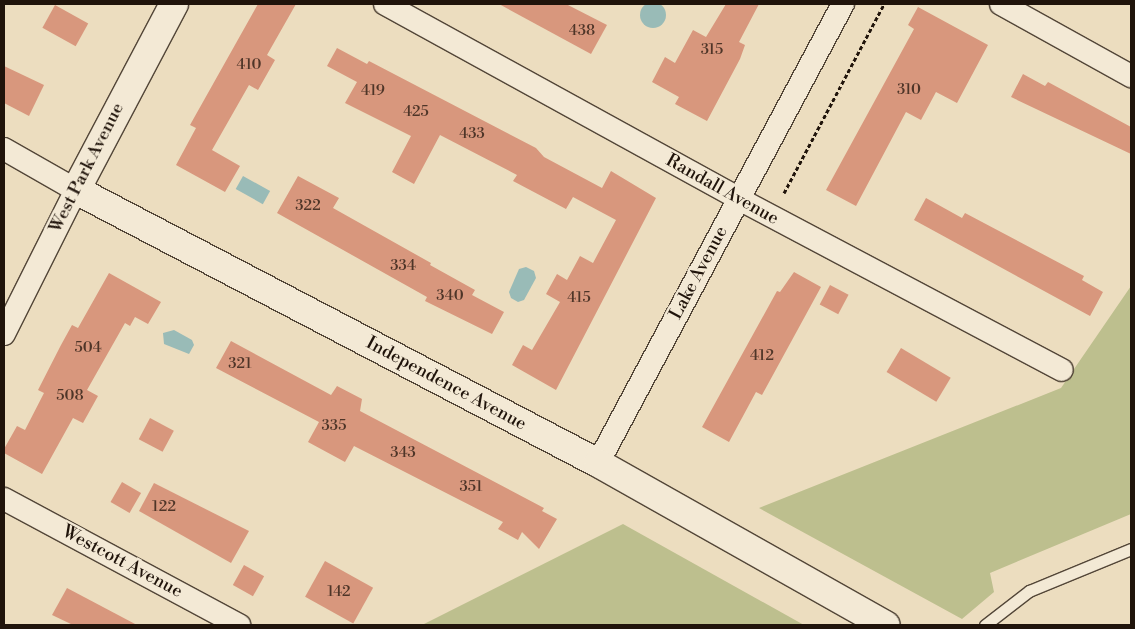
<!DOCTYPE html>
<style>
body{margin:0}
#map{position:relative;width:1135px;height:629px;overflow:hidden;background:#ecddbf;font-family:"Libre Bodoni",serif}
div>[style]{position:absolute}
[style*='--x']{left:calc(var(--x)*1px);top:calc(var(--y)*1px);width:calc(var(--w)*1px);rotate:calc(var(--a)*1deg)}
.green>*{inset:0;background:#bdbf8e}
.water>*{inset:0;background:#99bbb7;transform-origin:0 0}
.round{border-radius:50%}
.building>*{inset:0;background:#d8977d;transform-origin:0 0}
.path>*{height:3px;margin-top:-1.5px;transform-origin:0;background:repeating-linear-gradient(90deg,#20140b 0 4px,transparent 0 6.5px)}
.roads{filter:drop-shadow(1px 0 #534638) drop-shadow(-1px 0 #534638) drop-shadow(0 1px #534638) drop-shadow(0 -1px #534638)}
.lane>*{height:11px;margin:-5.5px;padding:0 5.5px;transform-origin:5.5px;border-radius:5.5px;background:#f3e9d5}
.street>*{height:22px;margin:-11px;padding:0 11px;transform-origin:11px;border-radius:11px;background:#f3e9d5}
.secondary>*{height:28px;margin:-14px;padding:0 14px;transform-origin:14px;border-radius:14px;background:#f3e9d5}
span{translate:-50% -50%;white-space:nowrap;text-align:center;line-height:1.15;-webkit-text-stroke:4.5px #f3e9d5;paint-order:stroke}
.number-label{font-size:15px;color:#4e3528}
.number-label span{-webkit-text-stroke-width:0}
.street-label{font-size:18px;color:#20140b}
.frame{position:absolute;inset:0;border:5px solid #20140b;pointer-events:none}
</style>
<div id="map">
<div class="green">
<i style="clip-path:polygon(1131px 286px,1131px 514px,990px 573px,994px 592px,962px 619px,759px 508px,1061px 388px)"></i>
<i style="clip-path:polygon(623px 524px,804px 625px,422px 625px)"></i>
</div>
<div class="water">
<i class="round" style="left:640px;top:2px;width:26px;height:26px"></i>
<i style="left:243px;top:176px;width:31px;height:15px;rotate:29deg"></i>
<i style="clip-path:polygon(526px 267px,534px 271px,536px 278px,524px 300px,518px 302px,511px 298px,509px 292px,519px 269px)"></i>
<i style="clip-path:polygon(174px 330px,192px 340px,194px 345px,189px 354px,164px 344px,163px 333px)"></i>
</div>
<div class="building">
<i style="clip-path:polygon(258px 4px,296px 4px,267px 55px,275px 60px,258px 90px,249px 85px,212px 150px,240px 166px,225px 192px,176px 165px,196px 128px,190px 125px)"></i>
<i style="clip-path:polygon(499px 4px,566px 4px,607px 25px,591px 54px)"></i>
<i style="clip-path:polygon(726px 4px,759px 4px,739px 42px,745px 45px,740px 59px,707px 121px,675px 104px,679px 97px,652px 82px,665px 57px,675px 63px,693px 30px,706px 37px)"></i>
<i style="left:55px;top:5px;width:38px;height:26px;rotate:29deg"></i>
<i style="clip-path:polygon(918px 7px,988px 45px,957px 103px,936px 92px,921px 120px,906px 112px,856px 206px,826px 190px,914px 29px,908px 25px)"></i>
<i style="clip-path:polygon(337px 48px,367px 64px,369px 61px,536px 148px,544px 157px,602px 188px,611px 171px,656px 198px,556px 390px,512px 365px,523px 345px,532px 350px,560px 302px,546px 294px,557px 274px,567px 280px,580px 256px,593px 263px,616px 220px,573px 197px,566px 209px,513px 181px,517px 175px,440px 135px,414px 184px,392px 172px,411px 136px,345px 103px,357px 82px,327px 66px)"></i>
<i style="clip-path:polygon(4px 66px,44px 85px,29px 116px,4px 103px)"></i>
<i style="clip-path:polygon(1023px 74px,1045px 86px,1048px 82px,1131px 127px,1131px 154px,1011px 97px)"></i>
<i style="clip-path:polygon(298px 176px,339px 198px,333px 208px,431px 263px,430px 265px,475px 290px,472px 295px,504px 312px,492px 334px,425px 301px,427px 297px,277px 213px)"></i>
<i style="clip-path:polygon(926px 198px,962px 218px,965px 213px,1084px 276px,1082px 280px,1103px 292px,1090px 316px,914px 220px)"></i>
<i style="clip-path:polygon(794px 272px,821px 287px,762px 395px,756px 392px,729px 442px,702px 427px,777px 291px,780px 292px)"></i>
<i style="clip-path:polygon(109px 273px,161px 302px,148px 324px,135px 317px,130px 326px,125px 323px,87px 390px,98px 396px,83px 423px,73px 418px,42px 474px,4px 453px,4px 449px,17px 426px,25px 430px,44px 393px,38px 390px,61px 345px,72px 325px,78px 328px)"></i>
<i style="left:830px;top:285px;width:21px;height:22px;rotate:28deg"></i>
<i style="clip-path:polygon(231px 341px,331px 395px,337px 386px,362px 399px,360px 411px,544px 508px,542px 511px,557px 519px,539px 549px,522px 532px,518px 540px,498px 529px,503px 522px,354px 446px,345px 462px,308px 442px,319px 422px,216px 368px)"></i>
<i style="left:901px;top:348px;width:58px;height:28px;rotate:31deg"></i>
<i style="left:150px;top:418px;width:27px;height:24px;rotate:28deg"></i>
<i style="left:122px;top:482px;width:22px;height:23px;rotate:30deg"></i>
<i style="clip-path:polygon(154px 483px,249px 531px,231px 563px,139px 511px)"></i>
<i style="left:325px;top:561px;width:55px;height:41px;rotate:29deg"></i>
<i style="left:244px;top:565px;width:23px;height:23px;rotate:29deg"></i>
<i style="clip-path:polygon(67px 588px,137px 625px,73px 625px,52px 615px)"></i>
</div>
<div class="path">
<i style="--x:784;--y:193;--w:214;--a:-62.1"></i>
</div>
<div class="roads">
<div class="lane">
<i style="--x:985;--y:625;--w:56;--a:-37.7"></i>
<i style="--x:1029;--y:591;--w:110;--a:-22.4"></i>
</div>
<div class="street">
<i style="--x:385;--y:4;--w:404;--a:28.8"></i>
<i style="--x:739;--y:199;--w:365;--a:27.9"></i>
<i style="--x:1001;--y:4;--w:149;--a:29"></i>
<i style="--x:4;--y:149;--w:83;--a:29.7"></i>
<i style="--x:76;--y:190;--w:161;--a:116.6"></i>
<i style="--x:598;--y:463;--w:520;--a:-61.91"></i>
<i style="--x:4;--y:499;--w:267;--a:28.2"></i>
</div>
<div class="secondary">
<i style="--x:174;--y:4;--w:210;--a:117.8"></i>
<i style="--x:76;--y:190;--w:589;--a:27.61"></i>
<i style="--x:598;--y:463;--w:330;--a:29.4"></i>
</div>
</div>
<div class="number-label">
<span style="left:582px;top:31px">438</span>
<span style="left:712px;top:50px">315</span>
<span style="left:249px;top:65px">410</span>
<span style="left:909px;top:90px">310</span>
<span style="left:373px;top:91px">419</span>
<span style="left:416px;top:112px">425</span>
<span style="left:472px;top:134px">433</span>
<span style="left:308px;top:206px">322</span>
<span style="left:403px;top:266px">334</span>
<span style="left:450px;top:296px">340</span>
<span style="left:579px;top:298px">415</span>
<span style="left:88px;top:348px">504</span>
<span style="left:762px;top:356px">412</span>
<span style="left:240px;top:364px">321</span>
<span style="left:70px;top:396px">508</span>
<span style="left:334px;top:426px">335</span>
<span style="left:403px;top:453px">343</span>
<span style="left:471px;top:487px">351</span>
<span style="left:164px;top:507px">122</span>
<span style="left:339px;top:592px">142</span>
</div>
<div class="street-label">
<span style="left:87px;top:168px;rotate:-63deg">West Park Avenue</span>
<span style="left:722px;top:190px;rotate:29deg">Randall Avenue</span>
<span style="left:699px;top:273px;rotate:-62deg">Lake Avenue</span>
<span style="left:446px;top:384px;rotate:28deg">Independence Avenue</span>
<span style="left:122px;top:562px;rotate:28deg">Westcott Avenue</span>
</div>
<div class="frame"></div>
</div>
